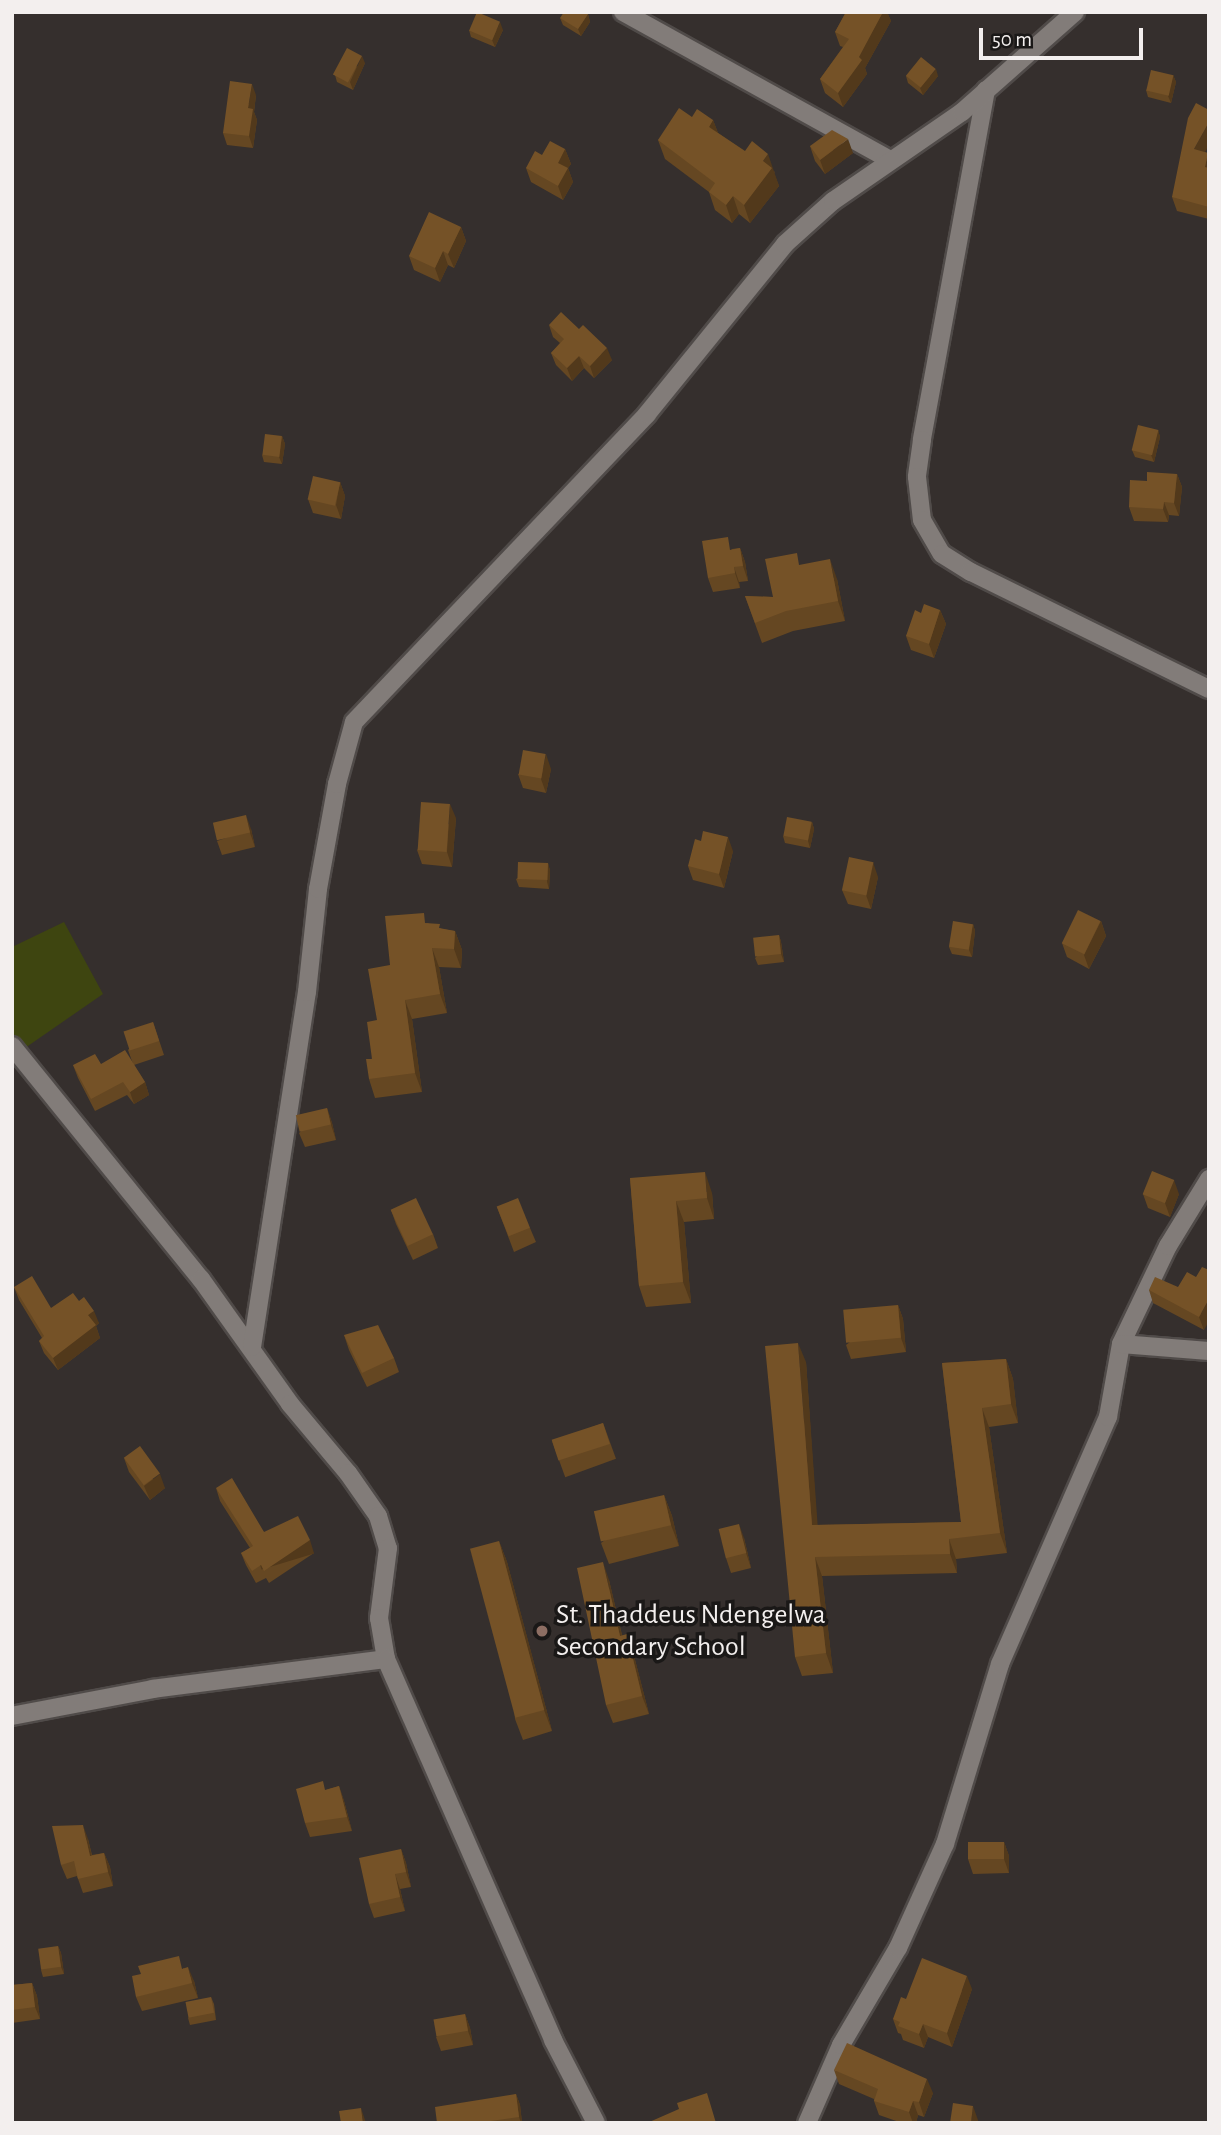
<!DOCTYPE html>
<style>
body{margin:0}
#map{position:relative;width:1221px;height:2135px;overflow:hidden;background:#352f2d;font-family:"Alegreya Sans",sans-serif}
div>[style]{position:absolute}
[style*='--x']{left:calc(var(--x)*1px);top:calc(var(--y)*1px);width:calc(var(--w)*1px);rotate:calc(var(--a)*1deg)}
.green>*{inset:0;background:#3e4510}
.roads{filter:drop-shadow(2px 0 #504b49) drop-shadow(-2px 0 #504b49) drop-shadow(0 2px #504b49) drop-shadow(0 -2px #504b49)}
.minor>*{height:18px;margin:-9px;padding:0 9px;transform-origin:9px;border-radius:9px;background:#827c79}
.wall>*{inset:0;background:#654722;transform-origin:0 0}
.shaded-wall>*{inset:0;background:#52391b;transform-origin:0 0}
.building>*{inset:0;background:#755227;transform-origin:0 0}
.dots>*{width:19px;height:19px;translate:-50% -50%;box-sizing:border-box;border:4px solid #1a1817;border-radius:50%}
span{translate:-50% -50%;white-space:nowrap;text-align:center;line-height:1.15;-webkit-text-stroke:7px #1a1817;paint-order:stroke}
.poi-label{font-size:28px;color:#f3efee}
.left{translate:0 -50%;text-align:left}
.frame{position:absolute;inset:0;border:14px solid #f3efee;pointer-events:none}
.scale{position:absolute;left:979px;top:28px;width:164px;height:32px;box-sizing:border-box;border:4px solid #f3efee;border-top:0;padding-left:9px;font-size:21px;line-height:24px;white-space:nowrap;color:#f3efee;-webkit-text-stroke:5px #1a1817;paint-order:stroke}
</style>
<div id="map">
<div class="green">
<i style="clip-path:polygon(64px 922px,103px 994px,25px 1048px,12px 1032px,12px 947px)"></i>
</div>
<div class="roads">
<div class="minor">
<i style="--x:623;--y:12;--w:305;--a:29"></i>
<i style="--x:986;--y:90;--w:356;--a:100.4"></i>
<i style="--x:922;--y:440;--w:37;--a:98"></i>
<i style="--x:917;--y:477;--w:43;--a:83.4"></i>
<i style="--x:922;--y:520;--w:39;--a:60"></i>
<i style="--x:942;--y:554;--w:34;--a:32"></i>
<i style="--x:971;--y:572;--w:265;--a:26.2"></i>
<i style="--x:12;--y:1046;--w:300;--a:51"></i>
<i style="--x:201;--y:1279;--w:153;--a:54.5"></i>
<i style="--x:290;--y:1404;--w:90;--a:50"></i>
<i style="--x:348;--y:1473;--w:52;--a:55.1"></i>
<i style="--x:378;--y:1516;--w:34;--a:73"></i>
<i style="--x:388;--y:1548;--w:71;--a:97.3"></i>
<i style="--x:379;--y:1618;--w:42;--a:80.3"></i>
<i style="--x:386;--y:1659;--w:235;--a:172.7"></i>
<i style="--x:153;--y:1689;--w:144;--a:169.2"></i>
<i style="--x:1121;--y:1344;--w:109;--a:-64.4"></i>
<i style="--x:1168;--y:1246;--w:79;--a:-58.5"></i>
<i style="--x:252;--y:1347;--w:359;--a:-81.2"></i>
<i style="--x:307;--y:992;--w:104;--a:-83.9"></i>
<i style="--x:318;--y:889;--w:107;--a:-79.7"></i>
<i style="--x:337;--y:784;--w:64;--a:-74.7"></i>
<i style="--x:354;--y:722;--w:425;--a:-46.4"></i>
<i style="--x:647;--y:414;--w:219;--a:-50.9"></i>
<i style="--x:785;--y:244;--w:64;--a:-41.9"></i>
<i style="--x:833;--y:201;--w:157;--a:-34.6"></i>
<i style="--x:962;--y:112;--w:151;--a:-41.5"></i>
<i style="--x:386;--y:1659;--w:416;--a:66.3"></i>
<i style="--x:553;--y:2040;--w:93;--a:62.6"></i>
<i style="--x:807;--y:2123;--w:85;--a:-66.4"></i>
<i style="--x:841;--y:2045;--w:113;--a:-59.6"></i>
<i style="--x:898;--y:1948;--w:114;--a:-65.7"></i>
<i style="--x:945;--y:1844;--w:188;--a:-73"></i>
<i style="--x:1000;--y:1664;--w:270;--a:-66.4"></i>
<i style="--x:1108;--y:1417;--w:74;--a:-79.9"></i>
<i style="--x:1121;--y:1344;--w:88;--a:4.5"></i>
</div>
</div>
<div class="wall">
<i style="clip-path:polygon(846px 12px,887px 12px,891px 21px,865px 68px,867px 74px,843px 107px,825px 93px,820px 79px,843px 47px,840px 46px,835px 32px)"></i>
<i style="clip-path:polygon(588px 14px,590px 22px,581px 36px,563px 25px,560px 18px)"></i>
<i style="clip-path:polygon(469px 30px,503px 30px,495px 47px,471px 37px)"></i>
<i style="clip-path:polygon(365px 63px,353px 90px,337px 82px,335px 75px)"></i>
<i style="clip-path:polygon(1173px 75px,1176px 82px,1171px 103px,1148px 97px,1146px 90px)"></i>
<i style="clip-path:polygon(906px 76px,938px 76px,923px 95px,908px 83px)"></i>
<i style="clip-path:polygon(256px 95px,254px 112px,257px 120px,253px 148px,227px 145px,223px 133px)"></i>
<i style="clip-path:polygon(692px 117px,713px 120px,718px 133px,775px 172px,774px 173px,779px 186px,750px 223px,739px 214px,732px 223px,715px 210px,709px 192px,665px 159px,658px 140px)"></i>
<i style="clip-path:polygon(810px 146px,853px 153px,825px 174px,815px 161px)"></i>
<i style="clip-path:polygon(565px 149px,571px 164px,568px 168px,573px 182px,563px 200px,531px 182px,526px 168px,542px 155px)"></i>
<i style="clip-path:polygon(1205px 152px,1209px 154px,1209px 219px,1177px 211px,1172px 197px)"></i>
<i style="clip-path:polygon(461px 227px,466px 241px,454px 268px,448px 265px,440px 282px,414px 270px,409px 256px)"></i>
<i style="clip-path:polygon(549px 325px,612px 360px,594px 378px,584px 368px,572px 381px,556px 365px,551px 353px,560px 343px,553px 337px)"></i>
<i style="clip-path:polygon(1158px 430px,1160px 437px,1154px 462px,1135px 457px,1132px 450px)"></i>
<i style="clip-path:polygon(282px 436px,285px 444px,282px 464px,264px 462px,262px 455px)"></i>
<i style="clip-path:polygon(1177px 474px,1182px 487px,1179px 516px,1169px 515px,1168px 522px,1134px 521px,1129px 507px,1147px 481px)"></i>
<i style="clip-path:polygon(340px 482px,345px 496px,341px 519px,313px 513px,308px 499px)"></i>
<i style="clip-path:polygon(740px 548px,745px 562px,748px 581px,739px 582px,740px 588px,713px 592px,708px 578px,732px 549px)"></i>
<i style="clip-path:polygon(801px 565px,837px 579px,845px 621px,793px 631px,762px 643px,745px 596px,773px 597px)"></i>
<i style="clip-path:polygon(940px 610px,946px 624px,934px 658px,911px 650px,906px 636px,921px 613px)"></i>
<i style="clip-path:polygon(551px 769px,546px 793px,523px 788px,518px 774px)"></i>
<i style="clip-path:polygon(456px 818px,452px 867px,422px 864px,417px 850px)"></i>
<i style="clip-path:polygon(812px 822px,814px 829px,810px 848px,785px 843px,783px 836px)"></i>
<i style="clip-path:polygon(251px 829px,255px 847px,222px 855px,217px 841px)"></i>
<i style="clip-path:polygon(733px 851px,724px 888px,693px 880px,688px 866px)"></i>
<i style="clip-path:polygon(548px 863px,550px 871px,549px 889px,519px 887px,516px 879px)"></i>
<i style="clip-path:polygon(878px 877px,871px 909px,848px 904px,842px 890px)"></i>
<i style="clip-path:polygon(1101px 921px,1106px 936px,1089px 969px,1067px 957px,1062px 943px)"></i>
<i style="clip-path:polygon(427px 923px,442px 929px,455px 931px,462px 950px,461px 968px,439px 967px,447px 1013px,412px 1019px,422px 1092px,375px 1098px,369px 1079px,377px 1020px,390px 965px)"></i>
<i style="clip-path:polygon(973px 924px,975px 931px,972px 957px,952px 954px,949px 947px)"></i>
<i style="clip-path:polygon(779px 935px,781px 942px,784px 962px,758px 965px,755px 958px)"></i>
<i style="clip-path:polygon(153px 1022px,164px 1055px,134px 1065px,145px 1082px,149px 1095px,134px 1104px,127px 1095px,95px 1111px,78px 1078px,73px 1065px,133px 1064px,128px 1050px)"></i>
<i style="clip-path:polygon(327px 1108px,332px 1123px,336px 1140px,305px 1147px,299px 1133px)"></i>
<i style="clip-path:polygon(630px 1178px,712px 1193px,714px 1219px,684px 1222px,691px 1303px,646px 1307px,639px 1286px)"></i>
<i style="clip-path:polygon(1143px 1194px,1179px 1194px,1170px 1217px,1148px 1208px)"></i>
<i style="clip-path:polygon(497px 1207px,530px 1228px,536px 1242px,514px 1252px)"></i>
<i style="clip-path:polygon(391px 1210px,433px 1234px,438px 1248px,413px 1260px,396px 1224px)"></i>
<i style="clip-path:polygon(1196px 1277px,1204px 1330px,1153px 1303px,1149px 1290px,1178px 1287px)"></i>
<i style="clip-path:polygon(14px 1287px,51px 1308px,79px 1301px,99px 1323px,96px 1326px,100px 1338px,58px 1370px,44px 1353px,39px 1341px,42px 1338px,19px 1300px)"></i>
<i style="clip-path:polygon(898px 1305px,903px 1319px,906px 1352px,851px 1359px,846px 1345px)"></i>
<i style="clip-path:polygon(344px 1335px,394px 1358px,399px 1372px,367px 1387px,349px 1350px)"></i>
<i style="clip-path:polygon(1006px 1359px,1013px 1379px,1018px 1423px,989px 1427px,1007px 1553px,956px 1559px,957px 1573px,822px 1576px,833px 1673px,802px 1676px,795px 1657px,806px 1362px,817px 1525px,961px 1522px,942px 1363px)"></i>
<i style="left:603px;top:1423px;width:38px;height:54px;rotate:70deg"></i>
<i style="clip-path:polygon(124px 1458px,165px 1488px,150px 1500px,129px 1472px)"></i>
<i style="clip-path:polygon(216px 1488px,264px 1532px,314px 1553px,269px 1583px,266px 1578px,256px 1583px,246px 1565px,241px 1553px,250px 1548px,220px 1501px)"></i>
<i style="clip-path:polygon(664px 1495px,672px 1516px,679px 1546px,609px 1564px,601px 1543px)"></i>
<i style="clip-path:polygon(744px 1538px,751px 1568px,731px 1573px,726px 1558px)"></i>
<i style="clip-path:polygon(499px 1541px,507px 1562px,552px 1731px,523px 1740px,515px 1719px)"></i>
<i style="clip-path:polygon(609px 1580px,622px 1635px,633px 1652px,649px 1714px,613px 1723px,606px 1705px)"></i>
<i style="clip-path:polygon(339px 1786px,344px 1801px,352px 1831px,310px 1837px,305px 1823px,326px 1790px)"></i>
<i style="clip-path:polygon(88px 1839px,92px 1855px,104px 1853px,110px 1867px,113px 1886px,83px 1893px,77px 1876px,67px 1879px,61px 1865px)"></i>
<i style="clip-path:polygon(1004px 1842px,1009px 1856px,1009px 1873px,973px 1874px,968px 1859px)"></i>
<i style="clip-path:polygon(401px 1849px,406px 1863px,411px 1887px,400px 1889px,405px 1911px,374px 1918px,369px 1904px)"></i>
<i style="clip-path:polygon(58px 1946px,61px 1953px,64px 1974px,43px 1977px,41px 1970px)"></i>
<i style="clip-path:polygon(184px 1968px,194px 1981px,198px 1998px,142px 2011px,136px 1997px)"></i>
<i style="clip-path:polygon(32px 1983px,37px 1996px,40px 2019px,12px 2023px,12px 1985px)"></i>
<i style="clip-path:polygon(972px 1989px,952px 2047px,928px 2037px,924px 2048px,903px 2040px,901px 2034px,898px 2033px,893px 2019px,906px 1999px)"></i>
<i style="clip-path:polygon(211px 1997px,214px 2004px,216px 2020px,190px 2025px,188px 2018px)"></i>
<i style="clip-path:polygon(465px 2014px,470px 2028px,473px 2045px,441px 2051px,436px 2037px)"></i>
<i style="clip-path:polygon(834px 2070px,933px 2093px,924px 2117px,918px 2115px,916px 2123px,902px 2123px,879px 2115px,874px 2101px,874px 2099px,839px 2084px)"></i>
<i style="clip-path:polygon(516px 2094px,520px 2105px,522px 2123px,437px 2123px)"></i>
</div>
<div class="shaded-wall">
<i style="clip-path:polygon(883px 12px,887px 12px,891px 21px,865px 68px,867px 74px,843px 107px,838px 93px)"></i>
<i style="clip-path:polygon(588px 14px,590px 22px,581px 36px,578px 29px)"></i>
<i style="clip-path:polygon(500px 22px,503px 30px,495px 47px,492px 40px)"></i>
<i style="clip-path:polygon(362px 56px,365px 63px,353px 90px,350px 82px)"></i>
<i style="clip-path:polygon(936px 69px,938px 76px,923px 95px,920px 88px)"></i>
<i style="clip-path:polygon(1173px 75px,1176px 82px,1171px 103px,1168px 96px)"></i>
<i style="clip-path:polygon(252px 84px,256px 95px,254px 112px,257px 120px,253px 148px,249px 136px,248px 108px)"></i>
<i style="clip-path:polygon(713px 120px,720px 138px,709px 127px)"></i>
<i style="clip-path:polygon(1209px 122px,1209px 145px,1199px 163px,1194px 149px)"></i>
<i style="clip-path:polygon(848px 139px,853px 153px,825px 174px,820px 160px)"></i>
<i style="clip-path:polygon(565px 149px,571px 164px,568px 168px,573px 182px,563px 200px,558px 186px,558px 163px)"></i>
<i style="clip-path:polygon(1208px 153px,1209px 154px,1209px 177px,1205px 167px)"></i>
<i style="clip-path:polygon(768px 154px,779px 186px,750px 223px,744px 205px,763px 161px)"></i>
<i style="clip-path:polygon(733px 196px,739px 214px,732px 223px,726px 205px)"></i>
<i style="clip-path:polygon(461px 227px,466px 241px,454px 268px,448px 254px)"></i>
<i style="clip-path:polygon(443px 251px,448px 265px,440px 282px,435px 268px)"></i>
<i style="clip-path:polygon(607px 348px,612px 360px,594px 378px,590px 366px)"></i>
<i style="clip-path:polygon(579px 356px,584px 368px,572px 381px,567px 368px)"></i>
<i style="clip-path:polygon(1158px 430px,1160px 437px,1154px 462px,1151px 455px)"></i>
<i style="clip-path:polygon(282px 436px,285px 444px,282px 464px,279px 457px)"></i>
<i style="clip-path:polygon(1177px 474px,1182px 487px,1179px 516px,1174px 503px)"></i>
<i style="clip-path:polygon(340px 482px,345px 496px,341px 519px,336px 505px)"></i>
<i style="clip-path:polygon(1164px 502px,1169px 515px,1168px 522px,1163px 509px)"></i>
<i style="clip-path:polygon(740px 548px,745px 562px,748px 581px,743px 566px)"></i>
<i style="clip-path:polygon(830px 559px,837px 579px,845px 621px,838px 601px)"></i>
<i style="clip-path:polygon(734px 567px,739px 582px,740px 588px,735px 573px)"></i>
<i style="clip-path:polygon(940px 610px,946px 624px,934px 658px,929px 644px)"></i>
<i style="clip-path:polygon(546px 754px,551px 769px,546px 793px,541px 779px)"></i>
<i style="clip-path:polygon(450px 804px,456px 818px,452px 867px,447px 852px)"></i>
<i style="clip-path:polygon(246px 815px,251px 829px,255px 847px,250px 833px)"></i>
<i style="clip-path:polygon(812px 822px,814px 829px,810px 848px,808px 841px)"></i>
<i style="clip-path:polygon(728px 837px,733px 851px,724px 888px,719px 874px)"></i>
<i style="clip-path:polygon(873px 862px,878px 877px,871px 909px,866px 895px)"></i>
<i style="clip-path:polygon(548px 863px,550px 871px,549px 889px,547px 882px)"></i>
<i style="clip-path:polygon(1101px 921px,1106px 936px,1089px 969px,1084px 955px)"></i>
<i style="clip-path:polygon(973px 924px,975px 931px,972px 957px,969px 950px)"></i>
<i style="clip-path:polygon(455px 931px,462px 950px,461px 968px,454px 949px)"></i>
<i style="clip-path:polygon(779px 935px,781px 942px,784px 962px,781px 954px)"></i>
<i style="clip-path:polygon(432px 948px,439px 967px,447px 1013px,440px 994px)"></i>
<i style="clip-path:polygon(405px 1000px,412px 1019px,422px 1092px,415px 1073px)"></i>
<i style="clip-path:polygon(145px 1082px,149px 1095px,134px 1104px,130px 1092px)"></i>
<i style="clip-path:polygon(327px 1108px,332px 1123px,336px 1140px,331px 1125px)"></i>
<i style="clip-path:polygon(705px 1172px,712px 1193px,714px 1219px,707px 1198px)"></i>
<i style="clip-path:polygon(1174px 1180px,1179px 1194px,1170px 1217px,1165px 1203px)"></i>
<i style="clip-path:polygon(676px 1201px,684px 1222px,691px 1303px,683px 1282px)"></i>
<i style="clip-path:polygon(1209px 1299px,1209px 1321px,1204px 1330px,1199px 1317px)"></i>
<i style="clip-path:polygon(898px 1305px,903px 1319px,906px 1352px,901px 1338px)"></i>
<i style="clip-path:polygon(94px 1311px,99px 1323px,96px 1326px,100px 1338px,58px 1370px,53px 1358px,88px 1315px)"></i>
<i style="clip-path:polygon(798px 1343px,806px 1362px,819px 1544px,812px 1525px)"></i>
<i style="clip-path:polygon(1006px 1359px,1013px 1379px,1018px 1423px,1011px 1404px)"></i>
<i style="clip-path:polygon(982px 1408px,989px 1427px,1007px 1553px,1000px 1533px)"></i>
<i style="clip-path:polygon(160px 1474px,165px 1488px,150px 1500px,144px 1486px)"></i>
<i style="clip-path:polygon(664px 1495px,672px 1516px,679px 1546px,671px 1525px)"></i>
<i style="clip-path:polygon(739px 1524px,744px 1538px,751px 1568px,746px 1553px)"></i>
<i style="clip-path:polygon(949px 1539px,956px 1559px,957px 1573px,950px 1554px)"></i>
<i style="left:310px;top:1540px;width:14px;height:55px;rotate:73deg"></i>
<i style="clip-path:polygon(499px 1541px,507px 1562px,552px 1731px,544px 1710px)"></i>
<i style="clip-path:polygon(815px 1557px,822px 1576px,833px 1673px,826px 1653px)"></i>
<i style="clip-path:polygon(603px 1562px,609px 1580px,626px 1653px,620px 1636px)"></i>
<i style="clip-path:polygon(627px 1634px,633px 1652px,649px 1714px,642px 1696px)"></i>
<i style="clip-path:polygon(339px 1786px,344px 1801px,352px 1831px,347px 1817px)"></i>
<i style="clip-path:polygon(83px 1825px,88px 1839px,95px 1870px,90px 1856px)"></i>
<i style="clip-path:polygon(1004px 1842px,1009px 1856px,1009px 1873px,1004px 1859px)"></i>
<i style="clip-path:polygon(401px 1849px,406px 1863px,411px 1887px,406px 1872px)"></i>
<i style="clip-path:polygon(104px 1853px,110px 1867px,113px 1886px,108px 1872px)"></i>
<i style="clip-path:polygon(395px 1874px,400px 1889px,405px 1911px,400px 1897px)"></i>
<i style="clip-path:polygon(58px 1946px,61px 1953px,64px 1974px,61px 1967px)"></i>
<i style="clip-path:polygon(188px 1967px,194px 1981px,198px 1998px,192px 1983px)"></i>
<i style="clip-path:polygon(967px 1976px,972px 1989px,952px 2047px,947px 2033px)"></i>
<i style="clip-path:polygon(32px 1983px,37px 1996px,40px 2019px,35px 2007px)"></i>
<i style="clip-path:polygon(465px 2014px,470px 2028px,473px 2045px,468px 2031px)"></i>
<i style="clip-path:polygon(923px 2024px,928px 2037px,924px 2048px,919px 2034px)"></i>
<i style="clip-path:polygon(927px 2079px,933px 2093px,924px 2117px,919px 2102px)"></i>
<i style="clip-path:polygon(516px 2094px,520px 2105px,522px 2123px,521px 2123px,519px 2117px)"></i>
<i style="clip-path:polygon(913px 2101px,918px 2115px,916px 2123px,913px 2123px,909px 2112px)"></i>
<i style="clip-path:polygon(973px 2106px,978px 2120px,978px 2123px,971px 2123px)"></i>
<i style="clip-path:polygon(361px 2108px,366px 2123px,363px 2123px)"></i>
</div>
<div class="building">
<i style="left:477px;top:12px;width:25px;height:20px;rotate:23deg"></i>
<i style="clip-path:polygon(564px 12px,584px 12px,588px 14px,578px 29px,560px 18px)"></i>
<i style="clip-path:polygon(846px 12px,883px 12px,859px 57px,862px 60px,838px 93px,820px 79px,849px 39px,835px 32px)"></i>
<i style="left:347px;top:48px;width:17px;height:30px;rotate:28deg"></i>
<i style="left:921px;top:57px;width:19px;height:24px;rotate:39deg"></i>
<i style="left:1151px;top:70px;width:23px;height:21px;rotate:13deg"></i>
<i style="clip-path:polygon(230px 81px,252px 84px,248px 108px,253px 109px,249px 136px,223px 133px)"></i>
<i style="clip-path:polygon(1196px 103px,1209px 110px,1209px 122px,1194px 149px,1208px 153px,1205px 167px,1209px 168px,1209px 207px,1172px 197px,1188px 118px)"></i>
<i style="clip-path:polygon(679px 108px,692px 117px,697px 109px,713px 120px,709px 127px,745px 151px,752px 141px,768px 154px,763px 161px,772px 168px,744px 205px,733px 196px,726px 205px,709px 192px,715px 183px,658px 140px)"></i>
<i style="clip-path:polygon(832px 130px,848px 139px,820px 160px,810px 146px)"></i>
<i style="clip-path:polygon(550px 141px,565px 149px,558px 163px,568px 168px,558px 186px,526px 168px,535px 151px,542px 155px)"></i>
<i style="clip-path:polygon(429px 212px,461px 227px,448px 254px,443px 251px,435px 268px,409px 256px)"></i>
<i style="clip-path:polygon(561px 312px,579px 329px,583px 325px,607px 348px,590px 366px,579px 356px,567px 368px,551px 353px,564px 339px,549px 325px)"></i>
<i style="left:1138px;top:425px;width:21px;height:26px;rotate:14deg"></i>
<i style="left:265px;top:434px;width:17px;height:21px;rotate:7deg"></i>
<i style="clip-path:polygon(1147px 472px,1177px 474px,1174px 503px,1164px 502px,1163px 509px,1129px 507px,1130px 480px,1147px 481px)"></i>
<i style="left:313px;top:476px;width:28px;height:24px;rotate:13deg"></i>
<i style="clip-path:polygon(728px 537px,730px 550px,740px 548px,743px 566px,734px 567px,735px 573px,708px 578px,702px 541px)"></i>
<i style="clip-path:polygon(797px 553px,799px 565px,830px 559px,838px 601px,786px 611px,755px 623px,745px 596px,773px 597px,765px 559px)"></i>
<i style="clip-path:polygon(924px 604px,940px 610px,929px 644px,906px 636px,915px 610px,921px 613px)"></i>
<i style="left:523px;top:750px;width:23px;height:25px;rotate:10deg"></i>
<i style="left:421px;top:802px;width:29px;height:48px;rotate:4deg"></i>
<i style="left:246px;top:815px;width:18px;height:34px;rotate:77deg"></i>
<i style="left:787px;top:817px;width:25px;height:19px;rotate:11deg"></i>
<i style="clip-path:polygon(703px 831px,728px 837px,719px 874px,688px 866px,695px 839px,701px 841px)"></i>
<i style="left:849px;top:857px;width:25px;height:34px;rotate:12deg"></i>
<i style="left:518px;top:862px;width:30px;height:17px;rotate:2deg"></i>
<i style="left:1078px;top:910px;width:25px;height:37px;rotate:26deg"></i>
<i style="clip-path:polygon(424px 913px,425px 923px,440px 924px,439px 928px,455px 931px,454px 949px,432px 948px,440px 994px,405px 1000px,415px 1073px,369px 1079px,366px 1059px,372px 1059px,367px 1022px,377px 1020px,368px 969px,390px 965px,385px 916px)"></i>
<i style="left:953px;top:921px;width:20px;height:26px;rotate:9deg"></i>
<i style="left:779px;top:935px;width:19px;height:26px;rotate:84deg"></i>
<i style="left:153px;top:1022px;width:20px;height:31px;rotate:72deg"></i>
<i style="clip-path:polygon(125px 1050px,145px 1082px,130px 1092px,123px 1082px,91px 1099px,73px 1065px,95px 1054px,101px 1064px)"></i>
<i style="left:327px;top:1108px;width:17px;height:32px;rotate:77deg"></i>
<i style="left:1152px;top:1171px;width:24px;height:25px;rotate:22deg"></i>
<i style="clip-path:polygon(705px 1172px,707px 1198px,676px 1201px,683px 1282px,639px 1286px,630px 1178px)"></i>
<i style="left:416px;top:1198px;width:40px;height:28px;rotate:65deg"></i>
<i style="left:518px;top:1198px;width:32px;height:23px;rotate:68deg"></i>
<i style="clip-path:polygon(1202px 1267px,1209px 1270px,1209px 1299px,1199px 1317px,1149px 1290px,1155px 1277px,1178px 1287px,1187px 1272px,1196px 1277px)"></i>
<i style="clip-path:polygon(32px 1276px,51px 1308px,73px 1293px,79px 1301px,84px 1297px,94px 1311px,88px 1315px,96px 1325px,53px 1358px,39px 1341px,44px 1336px,14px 1287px)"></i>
<i style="left:898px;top:1305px;width:33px;height:55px;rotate:85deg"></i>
<i style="clip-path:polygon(378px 1325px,394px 1358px,362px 1373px,344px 1335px)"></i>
<i style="clip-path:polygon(798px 1343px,812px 1525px,961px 1522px,942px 1363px,1006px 1359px,1011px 1404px,982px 1408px,1000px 1533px,949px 1539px,950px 1554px,815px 1557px,826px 1653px,795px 1657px,765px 1346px)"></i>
<i style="left:603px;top:1423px;width:22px;height:54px;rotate:72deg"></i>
<i style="left:140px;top:1446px;width:34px;height:20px;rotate:54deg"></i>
<i style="clip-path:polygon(232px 1478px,264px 1532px,298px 1516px,310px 1540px,264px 1571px,261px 1565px,252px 1571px,241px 1553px,253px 1546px,216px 1488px)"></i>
<i style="left:664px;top:1495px;width:31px;height:72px;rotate:77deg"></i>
<i style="left:739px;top:1524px;width:30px;height:21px;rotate:76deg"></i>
<i style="left:499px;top:1541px;width:175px;height:30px;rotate:75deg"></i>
<i style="clip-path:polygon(603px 1562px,620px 1636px,627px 1634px,642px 1696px,606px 1705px,577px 1568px)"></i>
<i style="clip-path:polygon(323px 1781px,325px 1790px,339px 1786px,347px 1817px,305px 1823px,296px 1789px)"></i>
<i style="clip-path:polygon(83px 1825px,90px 1856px,104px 1853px,108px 1872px,78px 1879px,74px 1861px,61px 1865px,52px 1826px)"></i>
<i style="left:968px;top:1842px;width:36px;height:17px"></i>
<i style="clip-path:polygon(401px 1849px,406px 1872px,395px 1874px,400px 1897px,369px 1904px,359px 1858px)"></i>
<i style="left:58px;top:1946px;width:21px;height:20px;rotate:82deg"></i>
<i style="clip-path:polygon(179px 1956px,182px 1969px,188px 1967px,192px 1983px,136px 1997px,132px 1976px,141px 1974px,138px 1966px)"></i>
<i style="clip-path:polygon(922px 1958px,967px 1976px,947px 2033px,923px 2024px,919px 2034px,898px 2026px,900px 2022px,893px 2019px,901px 1997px,906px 1999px)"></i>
<i style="clip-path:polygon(32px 1983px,35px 2007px,12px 2010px,12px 1985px)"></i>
<i style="left:211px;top:1997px;width:16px;height:26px;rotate:79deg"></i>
<i style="left:465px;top:2014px;width:17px;height:32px;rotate:80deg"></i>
<i style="clip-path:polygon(847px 2043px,927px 2079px,919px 2102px,913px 2101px,909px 2112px,874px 2101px,878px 2089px,834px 2070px)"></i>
<i style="clip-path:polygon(707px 2093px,716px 2123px,647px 2123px,679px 2109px,677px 2103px)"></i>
<i style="clip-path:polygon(516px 2094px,519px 2117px,477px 2123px,437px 2123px,435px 2107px)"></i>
<i style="clip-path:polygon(953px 2103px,973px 2106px,971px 2123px,950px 2123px)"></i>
<i style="clip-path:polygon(361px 2108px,363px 2123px,341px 2123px,339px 2111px)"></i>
</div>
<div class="dots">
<i style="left:542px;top:1631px;background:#8d6e63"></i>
</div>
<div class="poi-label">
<span class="left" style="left:556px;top:1631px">St. Thaddeus Ndengelwa<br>Secondary School</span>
</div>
<div class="frame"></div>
<div class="scale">50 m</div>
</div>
